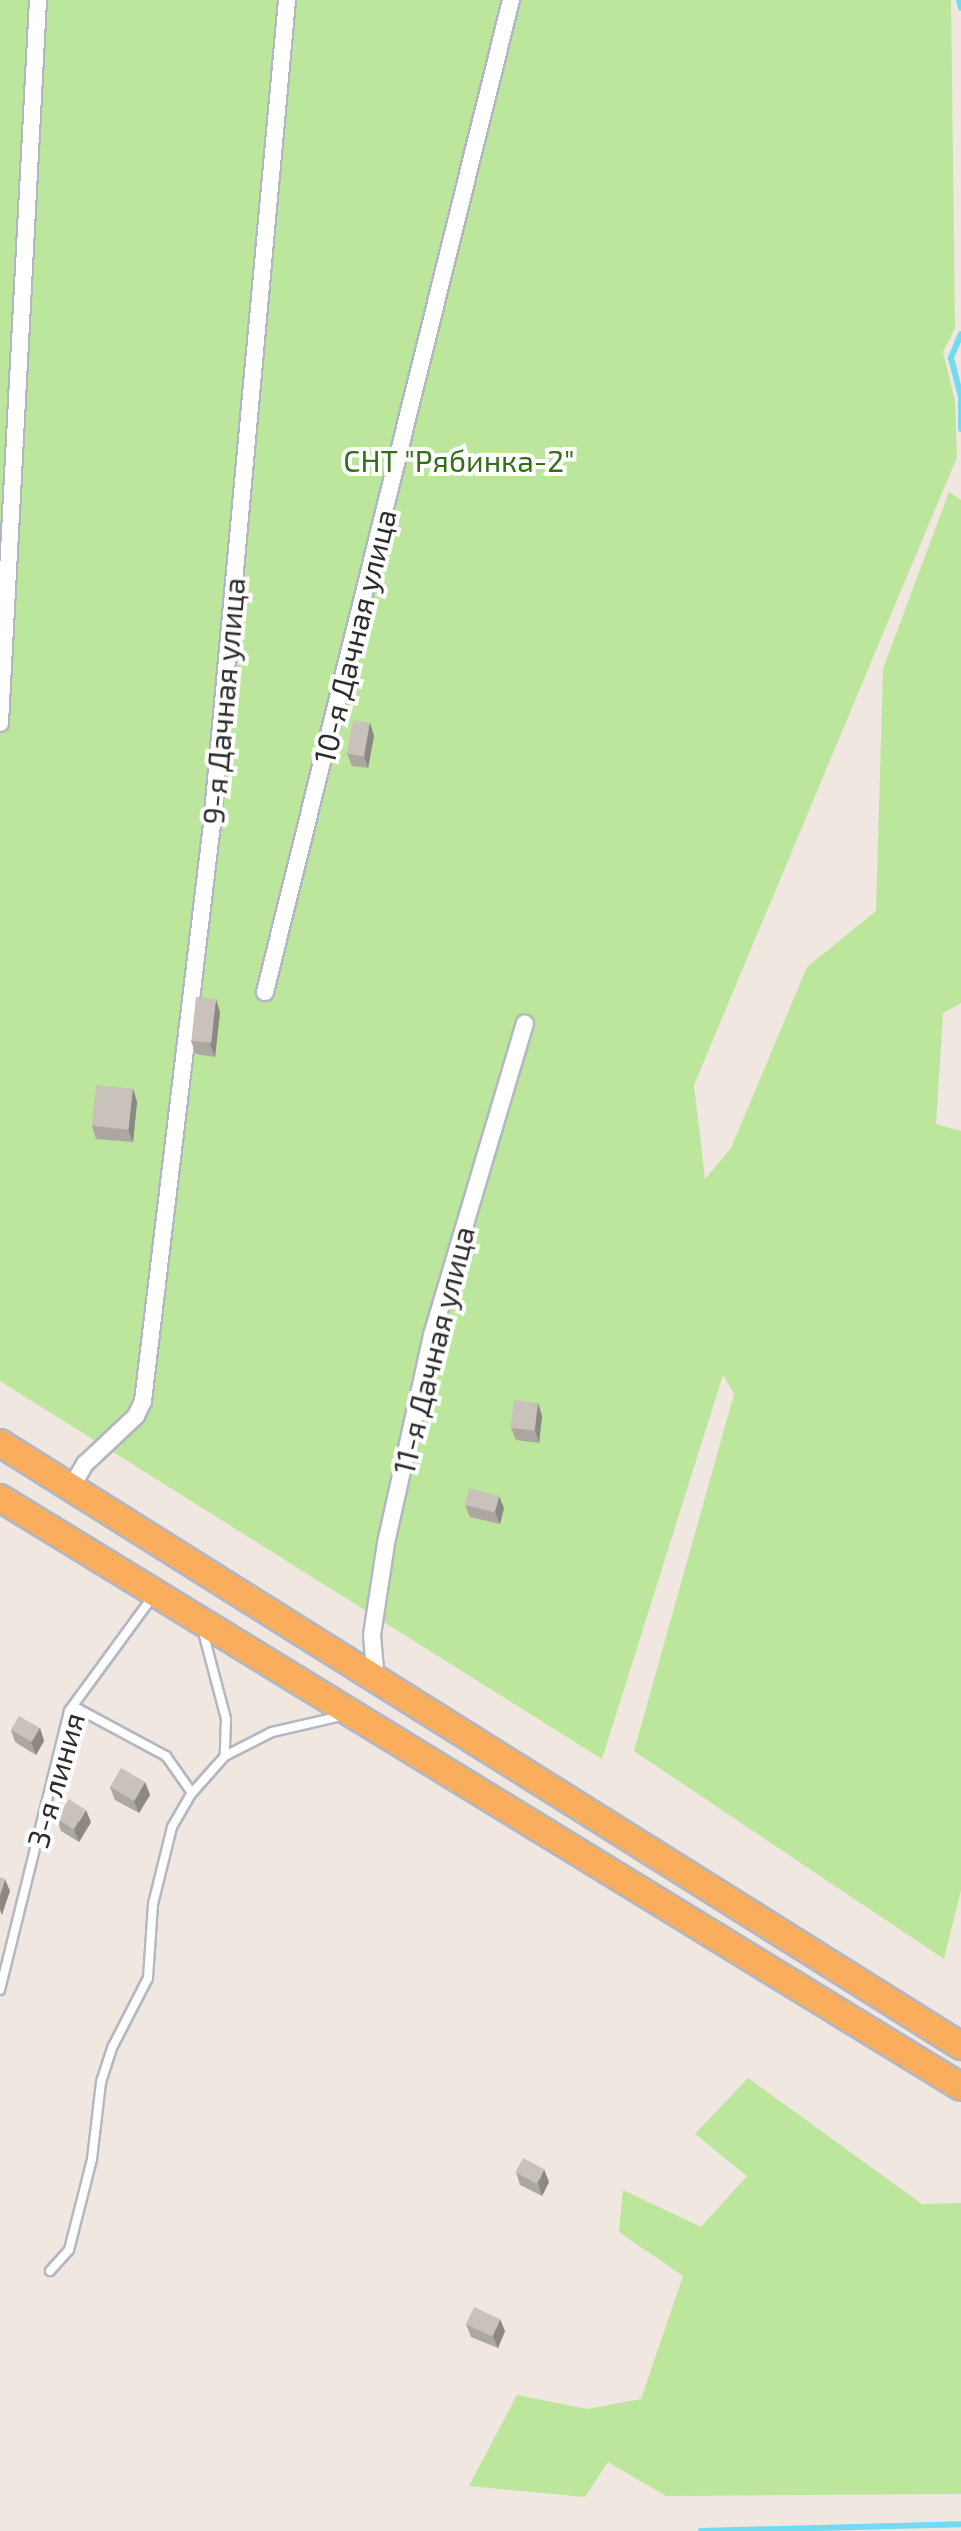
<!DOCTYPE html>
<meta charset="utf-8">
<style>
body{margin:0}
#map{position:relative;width:961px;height:2531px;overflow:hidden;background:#efe7e0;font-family:"Exo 2",sans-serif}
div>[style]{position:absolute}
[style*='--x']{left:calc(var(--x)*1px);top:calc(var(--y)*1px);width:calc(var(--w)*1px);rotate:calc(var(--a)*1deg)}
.green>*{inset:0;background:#bbe69b}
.stream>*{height:6px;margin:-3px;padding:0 3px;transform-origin:3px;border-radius:3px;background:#71dbf3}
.roads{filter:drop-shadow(2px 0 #b3b7c1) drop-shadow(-2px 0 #b3b7c1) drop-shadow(0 2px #b3b7c1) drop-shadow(0 -2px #b3b7c1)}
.service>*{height:8px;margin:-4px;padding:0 4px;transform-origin:4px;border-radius:4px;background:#fff}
.minor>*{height:16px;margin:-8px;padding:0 8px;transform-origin:8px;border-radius:8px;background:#fff}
.trunk>*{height:26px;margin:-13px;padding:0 13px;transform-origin:13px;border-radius:13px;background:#faad5c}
.wall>*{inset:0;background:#aca7a1}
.shaded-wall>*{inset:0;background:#8c8883}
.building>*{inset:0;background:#c8c2bb;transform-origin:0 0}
span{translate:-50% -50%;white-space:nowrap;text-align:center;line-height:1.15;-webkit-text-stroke:8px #fff;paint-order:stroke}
.park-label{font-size:30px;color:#326f19}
.street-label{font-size:30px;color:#2d2d2d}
</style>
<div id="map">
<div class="green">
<i style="clip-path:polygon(0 0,951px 0,955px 328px,943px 352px,955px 401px,957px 457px,694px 1085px,705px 1179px,731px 1148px,807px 967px,876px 911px,883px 669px,949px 492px,961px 500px,961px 1003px,943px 1013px,936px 1124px,961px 1131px,961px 1890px,944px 1959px,634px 1751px,734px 1394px,723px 1375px,602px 1759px,0 1381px)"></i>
<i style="clip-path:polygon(748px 2078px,922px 2204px,961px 2203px,961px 2494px,666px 2496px,608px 2462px,585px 2497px,469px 2486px,517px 2395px,587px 2409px,641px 2399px,683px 2276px,619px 2232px,623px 2190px,701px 2227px,747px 2176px,695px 2134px)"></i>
</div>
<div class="stream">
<i style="--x:959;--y:0;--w:8;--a:76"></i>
<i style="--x:961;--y:334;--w:26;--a:113"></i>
<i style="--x:951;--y:358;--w:40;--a:75.6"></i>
<i style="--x:961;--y:397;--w:32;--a:90"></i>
<i style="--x:701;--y:2531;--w:260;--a:-1.5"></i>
</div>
<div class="roads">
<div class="service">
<i style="--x:202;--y:1628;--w:94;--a:75.2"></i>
<i style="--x:226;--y:1719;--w:37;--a:92"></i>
<i style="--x:73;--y:1706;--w:106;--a:28.3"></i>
<i style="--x:166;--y:1756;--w:45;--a:54.9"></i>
<i style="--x:0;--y:1990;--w:287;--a:-76.1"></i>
<i style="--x:69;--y:1711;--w:144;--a:-53.8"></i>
<i style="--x:50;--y:2271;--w:28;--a:-48"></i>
<i style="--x:69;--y:2250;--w:94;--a:-75.8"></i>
<i style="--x:92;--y:2159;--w:78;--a:-83.3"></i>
<i style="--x:101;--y:2082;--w:38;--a:-72"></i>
<i style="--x:113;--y:2046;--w:76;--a:-62.8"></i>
<i style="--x:148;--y:1978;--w:74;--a:-86.1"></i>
<i style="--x:153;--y:1904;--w:79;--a:-76.1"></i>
<i style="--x:172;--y:1827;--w:39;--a:-60"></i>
<i style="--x:192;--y:1793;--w:50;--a:-48.3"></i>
<i style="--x:225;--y:1756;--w:53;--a:-27.1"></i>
<i style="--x:272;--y:1732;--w:72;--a:-12.9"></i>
</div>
<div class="minor">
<i style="--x:0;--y:723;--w:724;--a:-86.99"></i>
<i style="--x:265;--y:992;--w:1022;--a:-76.07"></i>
<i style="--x:71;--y:1488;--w:28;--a:-60"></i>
<i style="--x:85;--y:1464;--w:70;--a:-43.3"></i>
<i style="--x:136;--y:1416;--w:17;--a:-65"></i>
<i style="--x:143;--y:1401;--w:581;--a:-83.18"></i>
<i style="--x:212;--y:824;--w:827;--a:-84.8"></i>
<i style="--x:376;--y:1681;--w:46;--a:-95"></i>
<i style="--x:372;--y:1635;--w:93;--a:-81.3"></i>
<i style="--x:386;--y:1543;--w:213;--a:-77.5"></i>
<i style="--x:432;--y:1335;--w:325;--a:-73.4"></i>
</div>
<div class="trunk">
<i style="--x:0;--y:1443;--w:1135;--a:32.11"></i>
<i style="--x:0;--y:1498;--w:1127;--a:31.5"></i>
</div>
</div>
<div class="wall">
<i style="clip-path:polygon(370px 723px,374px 736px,368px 768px,352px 766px,347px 753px)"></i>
<i style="clip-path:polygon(220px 1012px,215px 1057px,196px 1054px,191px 1041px)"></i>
<i style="clip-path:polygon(133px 1089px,137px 1102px,133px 1142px,96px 1139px,92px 1126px)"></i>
<i style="clip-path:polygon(538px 1403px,542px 1416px,539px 1443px,516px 1440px,511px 1428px)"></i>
<i style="clip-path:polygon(465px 1505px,504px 1508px,500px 1524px,470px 1517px)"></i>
<i style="clip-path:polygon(40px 1728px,44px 1741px,36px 1755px,15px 1742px,11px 1730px)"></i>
<i style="clip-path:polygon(145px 1782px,150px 1795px,139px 1813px,115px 1800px,110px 1787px)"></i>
<i style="clip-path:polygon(57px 1819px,91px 1822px,79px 1842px,61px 1831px)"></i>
<i style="clip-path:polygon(516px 2172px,549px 2182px,542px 2196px,520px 2185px)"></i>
<i style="clip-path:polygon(466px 2324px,505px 2331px,498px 2348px,471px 2337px)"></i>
</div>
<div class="shaded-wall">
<i style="clip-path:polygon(370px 723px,374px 736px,368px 768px,364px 756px)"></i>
<i style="clip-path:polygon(216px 999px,220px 1012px,215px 1057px,210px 1044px)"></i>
<i style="clip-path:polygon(133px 1089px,137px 1102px,133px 1142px,128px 1130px)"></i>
<i style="clip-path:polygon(538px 1403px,542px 1416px,539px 1443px,535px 1430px)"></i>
<i style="clip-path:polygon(499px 1496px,504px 1508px,500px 1524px,495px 1512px)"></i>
<i style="clip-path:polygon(40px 1728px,44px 1741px,36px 1755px,31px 1742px)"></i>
<i style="clip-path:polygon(145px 1782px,150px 1795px,139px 1813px,134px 1801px)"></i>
<i style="clip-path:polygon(86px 1810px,91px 1822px,79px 1842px,74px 1830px)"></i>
<i style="clip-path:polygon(5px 1879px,10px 1891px,2px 1915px,0 1910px,0 1895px)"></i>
<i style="clip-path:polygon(544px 2169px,549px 2182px,542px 2196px,538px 2183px)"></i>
<i style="clip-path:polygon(500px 2319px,505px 2331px,498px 2348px,493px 2336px)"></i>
</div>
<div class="building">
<i style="left:353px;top:720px;width:17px;height:34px;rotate:10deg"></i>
<i style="left:196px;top:997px;width:20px;height:44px;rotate:6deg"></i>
<i style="left:96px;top:1085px;width:37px;height:41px;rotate:6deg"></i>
<i style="left:514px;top:1400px;width:24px;height:28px;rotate:7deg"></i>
<i style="left:469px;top:1488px;width:31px;height:17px;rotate:15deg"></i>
<i style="left:19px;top:1716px;width:24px;height:16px;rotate:30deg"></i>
<i style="left:121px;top:1768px;width:28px;height:22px;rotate:30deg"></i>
<i style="left:69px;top:1799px;width:20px;height:23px;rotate:33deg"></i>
<i style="clip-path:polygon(0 1877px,5px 1879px,0 1895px)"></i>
<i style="left:523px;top:2158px;width:24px;height:16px;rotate:28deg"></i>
<i style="left:474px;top:2307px;width:29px;height:19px;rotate:25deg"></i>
</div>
<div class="park-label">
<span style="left:459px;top:460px">СНТ "Рябинка-2"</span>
</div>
<div class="street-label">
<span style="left:354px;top:636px;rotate:-76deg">10-я Дачная улица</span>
<span style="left:223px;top:701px;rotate:-85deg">9-я Дачная улица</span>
<span style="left:433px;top:1350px;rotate:-76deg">11-я Дачная улица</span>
<span style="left:55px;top:1780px;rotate:-74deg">3-я линия</span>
</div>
</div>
